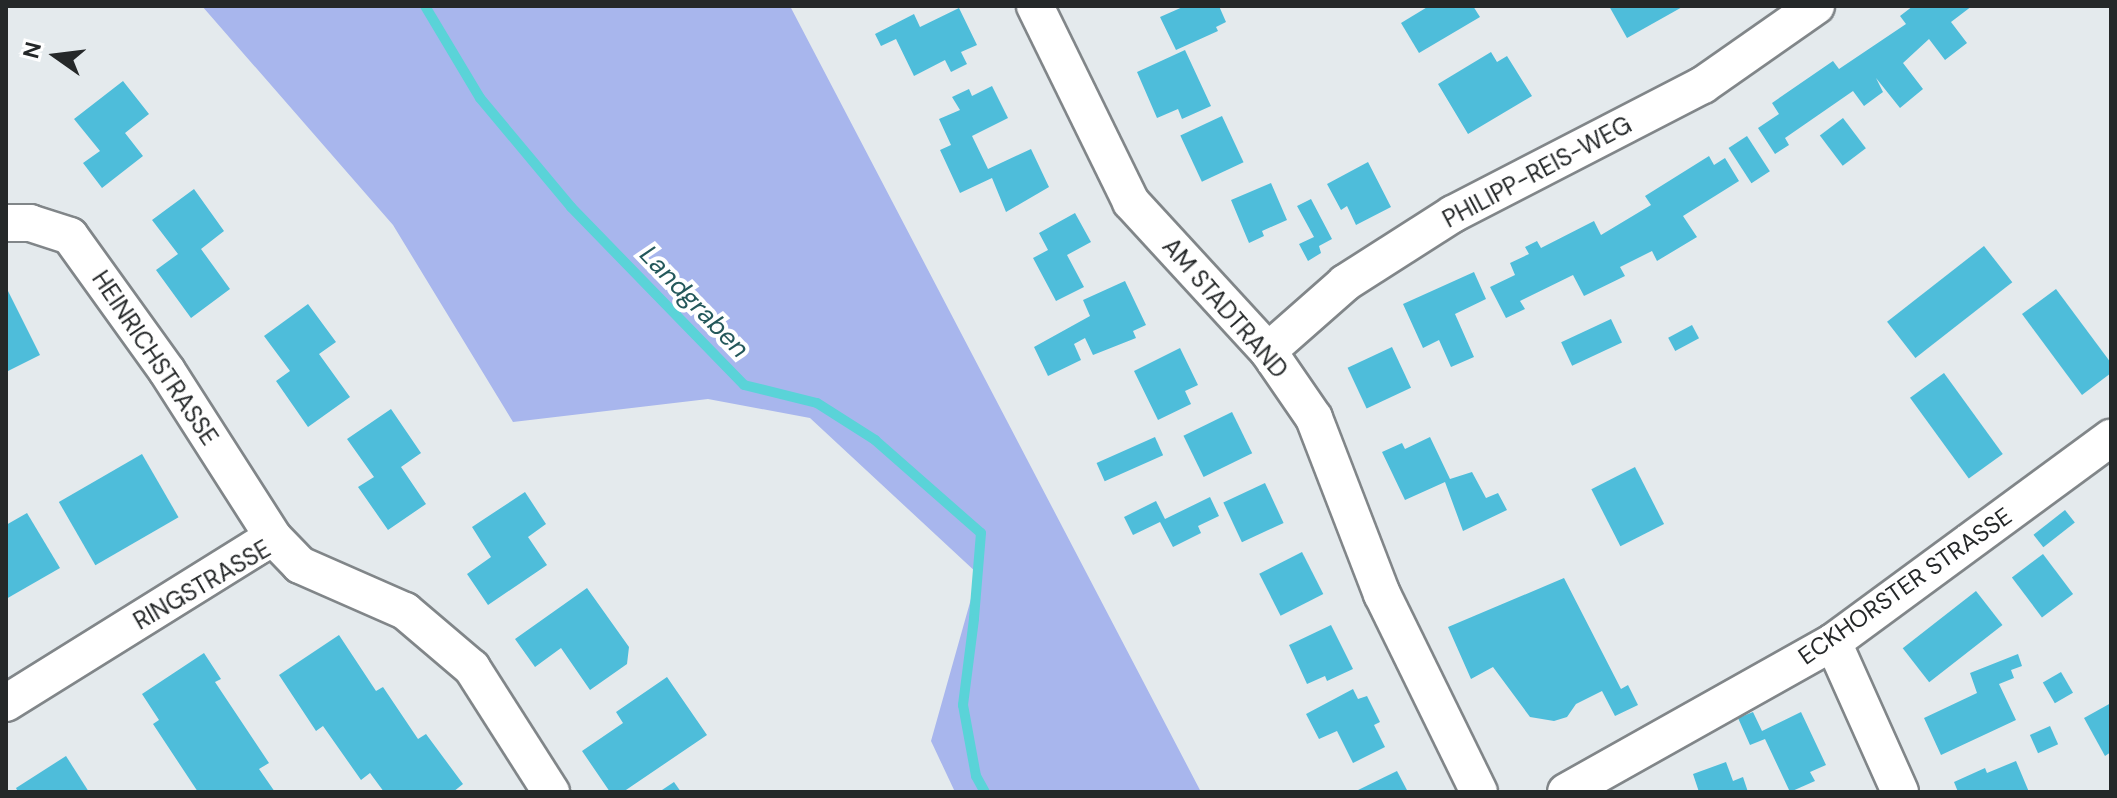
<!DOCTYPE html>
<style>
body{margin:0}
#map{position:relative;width:2117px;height:798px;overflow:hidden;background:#e4eaed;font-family:"DM Sans",sans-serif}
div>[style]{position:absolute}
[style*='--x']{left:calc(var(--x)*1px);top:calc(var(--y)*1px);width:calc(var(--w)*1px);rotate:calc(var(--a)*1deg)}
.green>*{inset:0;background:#a8b6ed}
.stream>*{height:10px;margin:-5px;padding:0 5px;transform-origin:5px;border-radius:5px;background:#5ad3d8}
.building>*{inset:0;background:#4ebdda;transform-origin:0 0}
.roads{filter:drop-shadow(2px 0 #818689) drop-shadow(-2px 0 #818689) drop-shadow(0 2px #818689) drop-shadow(0 -2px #818689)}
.street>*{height:36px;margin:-18px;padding:0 18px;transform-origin:18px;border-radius:18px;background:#fff}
span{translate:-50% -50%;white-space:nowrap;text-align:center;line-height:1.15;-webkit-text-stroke:8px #fff;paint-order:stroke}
.street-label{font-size:24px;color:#252829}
.water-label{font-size:26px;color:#24585b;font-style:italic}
.frame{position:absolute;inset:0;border:8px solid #252829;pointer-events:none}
.north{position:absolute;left:16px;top:16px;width:80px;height:80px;-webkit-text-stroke:6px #fff;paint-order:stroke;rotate:284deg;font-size:22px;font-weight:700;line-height:32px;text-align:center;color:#252829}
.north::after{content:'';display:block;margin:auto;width:28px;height:36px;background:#252829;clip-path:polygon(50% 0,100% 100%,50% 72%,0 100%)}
</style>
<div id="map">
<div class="green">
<i style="clip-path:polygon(202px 6px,790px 6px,1201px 792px,955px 792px,931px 741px,978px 574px,810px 418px,708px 399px,513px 422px,393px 225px)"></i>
</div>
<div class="stream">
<i style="--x:425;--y:6;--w:107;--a:59.1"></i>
<i style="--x:480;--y:98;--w:142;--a:50.1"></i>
<i style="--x:571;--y:207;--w:248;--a:45.8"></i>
<i style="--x:744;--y:385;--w:75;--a:13.9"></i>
<i style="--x:817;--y:403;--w:69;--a:32.5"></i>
<i style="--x:875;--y:440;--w:141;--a:41.3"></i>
<i style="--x:981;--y:533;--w:86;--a:94.7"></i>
<i style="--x:974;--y:619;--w:87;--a:97.3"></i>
<i style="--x:963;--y:705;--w:72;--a:79.6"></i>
<i style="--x:976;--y:776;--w:18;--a:61"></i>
</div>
<div class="building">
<i style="clip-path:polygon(1185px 6px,1219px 6px,1226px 22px,1216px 27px,1218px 31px,1176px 50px,1160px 17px)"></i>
<i style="clip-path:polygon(1429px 6px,1473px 6px,1480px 17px,1419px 53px,1401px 23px)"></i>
<i style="clip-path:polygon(1609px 6px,1684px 6px,1627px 38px)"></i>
<i style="clip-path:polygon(1913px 6px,1972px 6px,1951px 22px,1967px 43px,1945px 60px,1929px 39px,1903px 63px,1923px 89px,1900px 108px,1876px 78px,1883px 92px,1864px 106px,1853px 91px,1785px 138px,1789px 145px,1775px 154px,1758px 128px,1779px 114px,1772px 103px,1833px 61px,1839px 69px,1906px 24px,1900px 16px)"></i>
<i style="clip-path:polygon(959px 8px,977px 45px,961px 52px,967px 64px,951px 72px,945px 60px,914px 76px,896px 39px,881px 46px,875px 34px,914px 14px,920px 27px)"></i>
<i style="clip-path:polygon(1185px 50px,1211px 106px,1182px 119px,1178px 109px,1157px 118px,1137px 72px)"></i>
<i style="clip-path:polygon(1491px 52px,1497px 62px,1507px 56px,1532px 96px,1468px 134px,1438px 84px)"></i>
<i style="clip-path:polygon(123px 81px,149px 114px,125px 133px,143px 156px,102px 188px,83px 163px,100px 151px,74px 119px)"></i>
<i style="clip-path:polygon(992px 86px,1008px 118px,972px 136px,988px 169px,1031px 149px,1049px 187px,1006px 212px,992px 178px,960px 193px,940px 150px,951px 145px,939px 119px,960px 110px,952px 97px,969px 89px,972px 96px)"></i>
<i style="left:1222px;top:116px;width:51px;height:46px;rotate:65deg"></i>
<i style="left:1843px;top:118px;width:38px;height:29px;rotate:53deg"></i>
<i style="left:1747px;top:136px;width:42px;height:22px;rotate:57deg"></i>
<i style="clip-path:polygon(1709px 156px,1714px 165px,1725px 158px,1739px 181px,1683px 216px,1697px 237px,1657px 261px,1652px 251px,1620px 267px,1625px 276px,1584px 296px,1573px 275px,1520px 301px,1525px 309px,1506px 318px,1490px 287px,1515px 275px,1510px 263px,1529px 254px,1525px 247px,1537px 241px,1541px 248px,1594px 221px,1601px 235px,1651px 205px,1645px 196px)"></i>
<i style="clip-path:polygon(1368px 162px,1391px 207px,1356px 225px,1347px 206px,1341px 210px,1327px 184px)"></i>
<i style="clip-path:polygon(1271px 183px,1287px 220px,1262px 231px,1264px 236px,1249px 243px,1231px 200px)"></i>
<i style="clip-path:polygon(194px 189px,224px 231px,201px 249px,230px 289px,191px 318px,156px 270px,178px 254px,152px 220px)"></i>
<i style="clip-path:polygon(1311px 199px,1332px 239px,1319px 246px,1321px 253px,1308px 261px,1299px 244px,1314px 237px,1297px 206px)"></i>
<i style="clip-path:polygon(1075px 213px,1091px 242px,1067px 255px,1084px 287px,1056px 301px,1033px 258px,1048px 250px,1039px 233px)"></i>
<i style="left:1984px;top:246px;width:46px;height:123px;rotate:52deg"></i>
<i style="clip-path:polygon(1474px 272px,1486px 299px,1455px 314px,1474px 357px,1451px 367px,1439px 340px,1423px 348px,1403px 304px)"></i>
<i style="clip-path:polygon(1125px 281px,1146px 325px,1133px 331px,1136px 338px,1093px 355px,1085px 338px,1074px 344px,1081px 360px,1048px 376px,1034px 347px,1090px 316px,1083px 300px)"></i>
<i style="clip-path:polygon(6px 287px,40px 355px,6px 372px)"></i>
<i style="clip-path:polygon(2056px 289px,2111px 363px,2111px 373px,2082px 395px,2022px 314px)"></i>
<i style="clip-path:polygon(308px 304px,336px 342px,319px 354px,350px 397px,308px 427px,276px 381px,290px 371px,264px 336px)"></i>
<i style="left:1611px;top:319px;width:26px;height:55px;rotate:65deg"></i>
<i style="left:1692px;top:325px;width:15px;height:27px;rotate:62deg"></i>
<i style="left:1392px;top:347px;width:45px;height:49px;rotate:65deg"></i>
<i style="clip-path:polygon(1180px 348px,1198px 385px,1185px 391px,1191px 404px,1158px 420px,1134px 371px)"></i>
<i style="left:1944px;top:373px;width:100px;height:42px;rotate:54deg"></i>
<i style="clip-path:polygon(391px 409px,421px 453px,401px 467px,426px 504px,388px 530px,358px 487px,374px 477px,347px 439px)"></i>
<i style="left:1232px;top:412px;width:46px;height:54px;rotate:64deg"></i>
<i style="left:1155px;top:437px;width:20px;height:64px;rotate:66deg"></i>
<i style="clip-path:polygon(1430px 437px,1450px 479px,1472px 472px,1486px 498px,1498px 493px,1507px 510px,1463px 531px,1445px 482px,1405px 500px,1382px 452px,1402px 443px,1405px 449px)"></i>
<i style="left:142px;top:454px;width:73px;height:96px;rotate:60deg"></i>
<i style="left:1635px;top:467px;width:64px;height:49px;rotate:63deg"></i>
<i style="left:1265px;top:483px;width:44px;height:46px;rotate:65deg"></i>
<i style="clip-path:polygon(525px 492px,546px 524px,528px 537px,547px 565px,488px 605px,467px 574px,491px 557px,472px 527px)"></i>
<i style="clip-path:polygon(1210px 497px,1219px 516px,1198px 526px,1201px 533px,1173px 547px,1160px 522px,1133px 535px,1124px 517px,1156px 501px,1165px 519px)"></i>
<i style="left:2065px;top:510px;width:16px;height:40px;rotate:52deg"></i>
<i style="clip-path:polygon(27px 513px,60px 568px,6px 599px,6px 525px)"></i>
<i style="left:1302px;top:552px;width:47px;height:48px;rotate:63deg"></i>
<i style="left:2043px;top:554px;width:50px;height:39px;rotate:53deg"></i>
<i style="clip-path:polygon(1564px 578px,1621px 689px,1628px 685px,1638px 705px,1615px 716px,1602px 691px,1576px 704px,1567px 717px,1554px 721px,1530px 717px,1493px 667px,1471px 679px,1448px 627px)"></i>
<i style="clip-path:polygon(587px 588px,629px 647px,627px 664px,590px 690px,561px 648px,535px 667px,515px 639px)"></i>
<i style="left:1976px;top:591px;width:43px;height:93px;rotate:52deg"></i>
<i style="clip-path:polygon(1331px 625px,1353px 669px,1327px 681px,1325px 676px,1307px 684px,1289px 645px)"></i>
<i style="clip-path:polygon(339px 635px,376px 691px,383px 687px,418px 739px,426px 734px,463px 784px,453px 792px,384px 792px,370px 773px,361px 780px,323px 726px,316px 731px,279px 675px)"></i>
<i style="clip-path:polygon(204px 653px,221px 679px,215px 682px,269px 763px,259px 769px,275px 792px,198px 792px,153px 724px,159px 720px,142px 694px)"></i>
<i style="clip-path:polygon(2018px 654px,2022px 666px,2011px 670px,2014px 678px,1999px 684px,2016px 720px,1941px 755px,1924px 718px,1977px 693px,1970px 673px)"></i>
<i style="left:2061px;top:672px;width:24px;height:21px;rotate:60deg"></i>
<i style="clip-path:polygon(667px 677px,707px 735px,623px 792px,610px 792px,582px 751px,623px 723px,616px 712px)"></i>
<i style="clip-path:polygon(1353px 689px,1358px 699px,1367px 696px,1380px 722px,1374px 725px,1385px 747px,1353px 763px,1337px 731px,1319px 739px,1306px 714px)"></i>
<i style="clip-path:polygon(2111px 703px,2111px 752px,2105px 756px,2084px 718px)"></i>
<i style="clip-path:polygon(1753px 712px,1762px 731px,1801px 712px,1826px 765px,1810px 772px,1815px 781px,1790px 792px,1765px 739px,1750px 745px,1738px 718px)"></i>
<i style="left:2050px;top:726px;width:20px;height:22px;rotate:66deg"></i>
<i style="clip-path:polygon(66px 756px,89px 792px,18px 792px,16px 788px)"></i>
<i style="clip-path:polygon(2016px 761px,2029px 792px,1958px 792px,1954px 782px,1985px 768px,1987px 773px)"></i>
<i style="clip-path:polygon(1726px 762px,1733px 781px,1743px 777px,1748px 792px,1699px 792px,1693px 774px)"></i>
<i style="clip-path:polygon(1397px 771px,1408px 792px,1354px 792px)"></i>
<i style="clip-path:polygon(674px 782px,681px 792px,659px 792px)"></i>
</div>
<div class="roads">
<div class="street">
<i style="--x:1035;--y:6;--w:218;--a:63.9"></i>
<i style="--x:1131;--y:202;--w:202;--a:47.4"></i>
<i style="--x:1268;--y:351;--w:81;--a:55.5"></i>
<i style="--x:1314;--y:418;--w:189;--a:68.9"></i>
<i style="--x:1382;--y:594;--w:220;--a:63.9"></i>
<i style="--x:6;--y:223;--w:24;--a:0"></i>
<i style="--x:30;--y:223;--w:42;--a:18"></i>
<i style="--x:70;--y:236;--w:166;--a:54.3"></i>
<i style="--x:167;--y:371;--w:197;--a:57.4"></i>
<i style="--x:273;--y:537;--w:39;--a:46"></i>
<i style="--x:300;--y:565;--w:115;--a:23.7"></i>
<i style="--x:405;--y:611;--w:88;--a:40.4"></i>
<i style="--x:472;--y:668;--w:147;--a:57.5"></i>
<i style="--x:1268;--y:351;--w:103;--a:-41.4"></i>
<i style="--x:1345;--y:283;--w:128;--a:-32.6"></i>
<i style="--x:1453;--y:214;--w:281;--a:-27.3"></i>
<i style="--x:1703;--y:85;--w:138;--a:-35"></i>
<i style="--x:1833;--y:642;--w:164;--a:65.9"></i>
<i style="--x:6;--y:703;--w:314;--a:-31.9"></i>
<i style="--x:1566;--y:792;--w:306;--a:-29.3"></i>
<i style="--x:1833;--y:642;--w:345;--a:-36.3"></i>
</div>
</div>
<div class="street-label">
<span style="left:1537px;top:172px;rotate:-28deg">PHILIPP-REIS-WEG</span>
<span style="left:1225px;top:308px;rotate:49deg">AM STADTRAND</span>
<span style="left:155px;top:358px;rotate:56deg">HEINRICHSTRASSE</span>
<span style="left:202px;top:585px;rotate:-30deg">RINGSTRASSE</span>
<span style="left:1905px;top:586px;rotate:-35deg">ECKHORSTER STRASSE</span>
</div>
<div class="water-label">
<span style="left:694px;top:302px;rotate:46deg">Landgraben</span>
</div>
<div class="frame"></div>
<div class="north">N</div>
</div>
